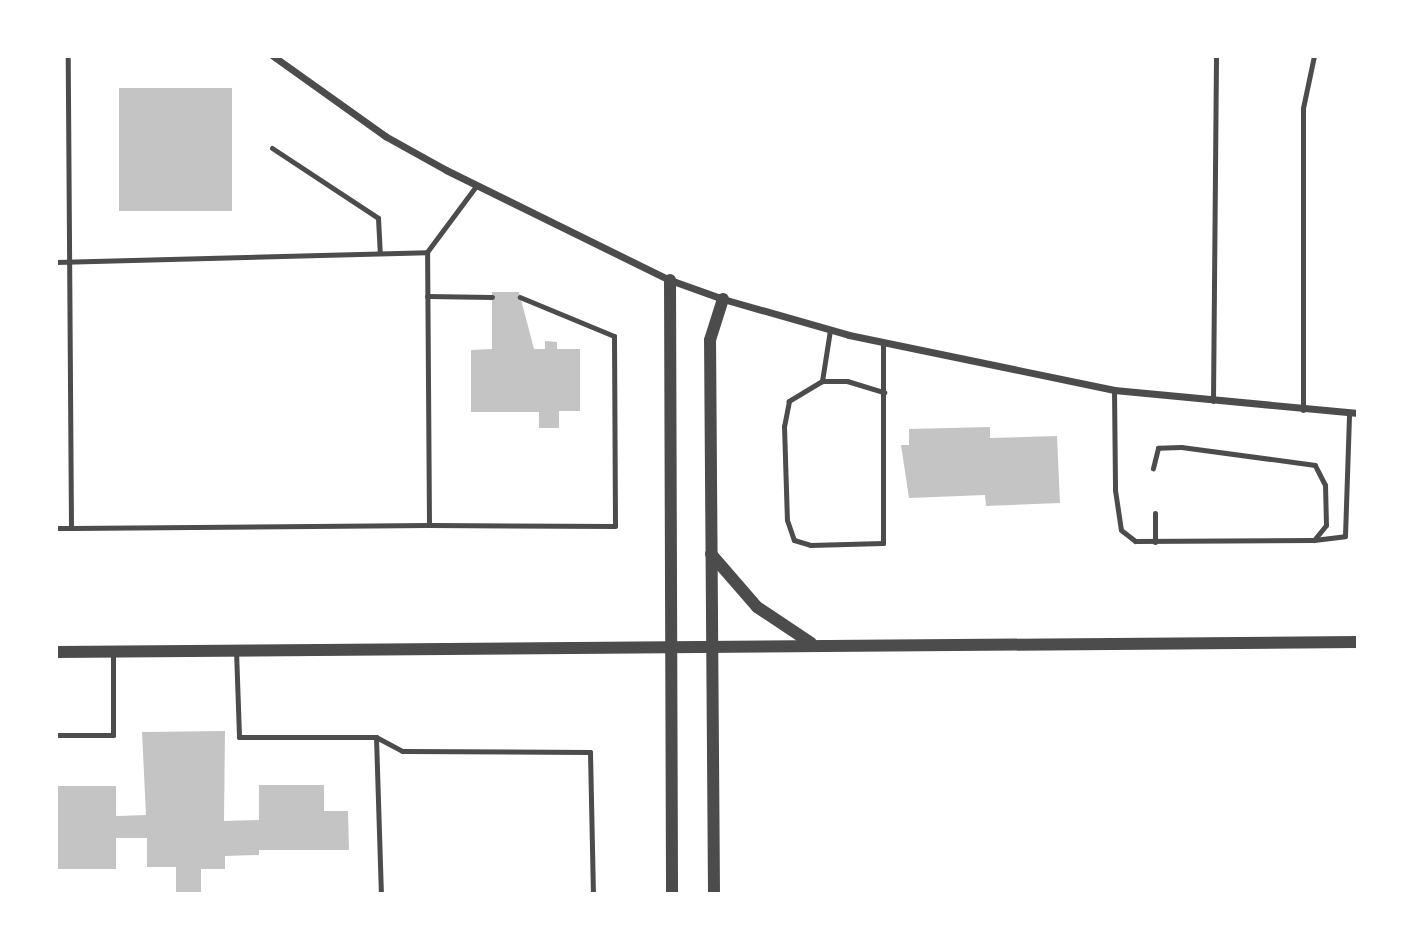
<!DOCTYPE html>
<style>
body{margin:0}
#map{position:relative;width:1414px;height:950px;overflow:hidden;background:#fff;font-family:Jost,sans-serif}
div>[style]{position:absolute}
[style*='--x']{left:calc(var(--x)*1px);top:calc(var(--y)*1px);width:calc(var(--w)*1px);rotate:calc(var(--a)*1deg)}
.building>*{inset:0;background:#c4c4c4;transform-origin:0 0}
.service>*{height:5px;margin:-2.5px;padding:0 2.5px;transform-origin:2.5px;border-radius:2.5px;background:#4c4c4c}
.minor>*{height:7px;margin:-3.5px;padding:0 3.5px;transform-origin:3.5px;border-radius:3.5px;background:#4c4c4c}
.tertiary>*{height:12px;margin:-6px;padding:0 6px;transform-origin:6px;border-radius:6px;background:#4c4c4c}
span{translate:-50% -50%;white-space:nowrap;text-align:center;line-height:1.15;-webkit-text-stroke:6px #fff;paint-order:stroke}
.frame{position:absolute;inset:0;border:58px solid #fff;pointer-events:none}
</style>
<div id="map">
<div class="building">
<i style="left:119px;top:88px;width:113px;height:123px"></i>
<i style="clip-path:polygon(492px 292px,519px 292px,534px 349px,545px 349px,545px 341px,557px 342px,557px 349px,580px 349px,580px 411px,559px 411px,559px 428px,539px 428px,539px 412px,471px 412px,471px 350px,492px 349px)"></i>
<i style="clip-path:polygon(990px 427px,990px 438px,1057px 436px,1060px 503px,986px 506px,985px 495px,909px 498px,901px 445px,909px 445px,909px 429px)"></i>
<i style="clip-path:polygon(225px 731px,224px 821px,259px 820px,259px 785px,324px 785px,324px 811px,348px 811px,349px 850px,259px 850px,259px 855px,225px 856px,225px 869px,201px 869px,201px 894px,176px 894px,176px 867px,147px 867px,147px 838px,116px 838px,116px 869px,56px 869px,56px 786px,116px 786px,116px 816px,146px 815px,142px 732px)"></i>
</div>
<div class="service">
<i style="--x:272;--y:148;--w:127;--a:33.4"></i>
<i style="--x:378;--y:218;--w:34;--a:87"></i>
<i style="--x:56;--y:262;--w:371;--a:-1.5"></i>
<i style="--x:427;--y:252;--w:82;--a:-53.4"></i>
<i style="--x:427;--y:296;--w:65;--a:0.9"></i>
<i style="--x:830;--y:330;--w:52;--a:98.9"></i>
<i style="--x:822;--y:381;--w:39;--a:149"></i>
<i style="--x:789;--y:401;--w:25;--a:101"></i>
<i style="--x:784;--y:426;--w:94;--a:88.2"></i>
<i style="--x:787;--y:520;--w:21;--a:71"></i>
<i style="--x:794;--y:540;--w:17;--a:17"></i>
<i style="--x:810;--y:545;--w:73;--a:-1.6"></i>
<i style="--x:883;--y:543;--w:201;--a:-90"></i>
<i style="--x:822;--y:381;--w:25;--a:0"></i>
<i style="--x:847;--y:381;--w:39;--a:17"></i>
<i style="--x:1114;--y:390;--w:100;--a:89.4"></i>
<i style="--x:1115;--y:490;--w:40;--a:81.5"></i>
<i style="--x:1121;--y:530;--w:18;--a:38"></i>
<i style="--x:1135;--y:541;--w:179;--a:-0.3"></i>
<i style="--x:1314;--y:540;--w:19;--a:-51"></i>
<i style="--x:1326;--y:525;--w:40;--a:-91.4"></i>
<i style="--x:1325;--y:485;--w:22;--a:-117"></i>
<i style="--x:1315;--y:465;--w:135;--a:-172.3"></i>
<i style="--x:1181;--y:447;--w:23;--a:178"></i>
<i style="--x:1158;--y:448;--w:21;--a:104"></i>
<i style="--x:1213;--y:401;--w:345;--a:-89.5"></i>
<i style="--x:1303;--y:410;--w:302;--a:-90"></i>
<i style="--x:1303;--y:108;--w:53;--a:-78.1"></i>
<i style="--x:1155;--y:513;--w:29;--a:90"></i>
<i style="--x:429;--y:525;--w:186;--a:0.3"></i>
<i style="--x:615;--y:526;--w:190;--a:-90.3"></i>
<i style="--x:614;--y:336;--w:102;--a:-157.5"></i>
<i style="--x:56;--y:528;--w:15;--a:0"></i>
<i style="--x:71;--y:528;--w:472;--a:-90.4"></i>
<i style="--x:71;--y:528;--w:358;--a:-0.5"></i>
<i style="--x:429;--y:525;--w:273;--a:-90.4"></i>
<i style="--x:1314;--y:540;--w:31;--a:-7"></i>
<i style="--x:1345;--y:536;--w:123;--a:-88.1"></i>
<i style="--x:236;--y:650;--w:87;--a:88"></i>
<i style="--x:239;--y:737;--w:137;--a:0"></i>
<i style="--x:376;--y:737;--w:157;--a:88.2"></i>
<i style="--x:56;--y:735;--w:57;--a:0"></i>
<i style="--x:113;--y:735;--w:83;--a:-90"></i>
<i style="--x:376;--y:737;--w:30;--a:28"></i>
<i style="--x:402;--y:751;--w:188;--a:0.3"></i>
<i style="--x:590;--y:752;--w:142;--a:88.8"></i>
</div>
<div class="minor">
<i style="--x:273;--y:56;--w:138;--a:35.5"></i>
<i style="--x:385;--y:136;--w:70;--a:29.1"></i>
<i style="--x:446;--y:170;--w:250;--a:26.2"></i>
<i style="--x:670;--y:280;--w:56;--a:19.7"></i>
<i style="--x:723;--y:299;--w:131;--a:15.9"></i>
<i style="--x:849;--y:335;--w:271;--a:11.7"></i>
<i style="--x:1114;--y:390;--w:245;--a:5.4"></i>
</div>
<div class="tertiary">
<i style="--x:670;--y:280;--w:614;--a:89.81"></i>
<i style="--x:711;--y:554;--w:70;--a:49"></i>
<i style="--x:757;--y:607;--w:65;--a:33.7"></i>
<i style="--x:56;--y:652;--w:1302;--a:-0.44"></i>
<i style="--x:714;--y:894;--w:554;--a:-90.41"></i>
<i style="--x:710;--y:340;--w:43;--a:-72.4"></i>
</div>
<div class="frame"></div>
</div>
